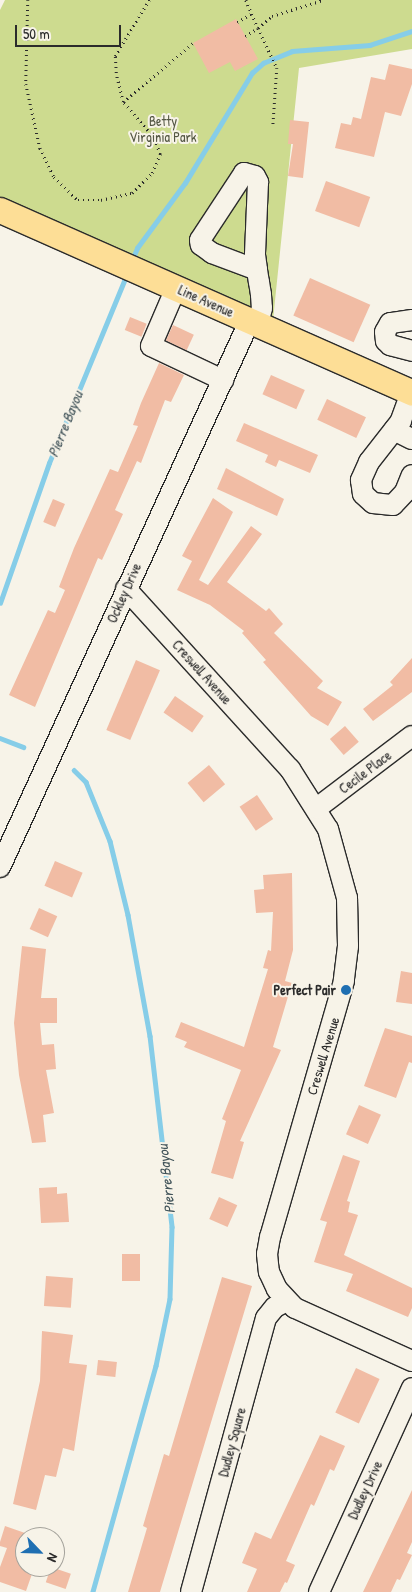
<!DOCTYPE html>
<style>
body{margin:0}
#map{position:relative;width:412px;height:1592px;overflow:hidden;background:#f7f3e8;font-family:"Patrick Hand",sans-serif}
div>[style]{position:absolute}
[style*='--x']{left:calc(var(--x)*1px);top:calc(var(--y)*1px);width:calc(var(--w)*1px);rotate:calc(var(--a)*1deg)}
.green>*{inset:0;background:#cddb8f}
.stream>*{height:4.5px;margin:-2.25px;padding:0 2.25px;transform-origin:2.25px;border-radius:2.25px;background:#86cde8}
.building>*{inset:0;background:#f1bca4;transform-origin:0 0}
.path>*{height:2.5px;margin-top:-1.25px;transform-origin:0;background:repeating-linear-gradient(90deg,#2b2b2b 0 1px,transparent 0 5px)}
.roads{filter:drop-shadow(1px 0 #2b2b2b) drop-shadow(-1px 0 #2b2b2b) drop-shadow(0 1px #2b2b2b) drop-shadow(0 -1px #2b2b2b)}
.minor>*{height:20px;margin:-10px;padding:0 10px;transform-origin:10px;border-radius:10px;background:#f7f3e8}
.major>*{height:25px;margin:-12.5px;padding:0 12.5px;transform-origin:12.5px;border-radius:12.5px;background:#fdde96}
.dots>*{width:14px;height:14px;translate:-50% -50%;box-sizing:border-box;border:2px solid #f7f3e8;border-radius:50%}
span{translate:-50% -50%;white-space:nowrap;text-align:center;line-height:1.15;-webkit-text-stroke:4px #f7f3e8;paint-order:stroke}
.park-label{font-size:14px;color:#545744}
.street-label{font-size:14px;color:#2b2b2b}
.poi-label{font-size:14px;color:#2b2b2b;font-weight:700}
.right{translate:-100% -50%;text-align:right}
.water-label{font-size:15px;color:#42545a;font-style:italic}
.north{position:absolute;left:15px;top:1527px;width:50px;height:50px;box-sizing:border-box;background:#f7f3e8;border:1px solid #a5a39c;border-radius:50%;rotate:114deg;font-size:14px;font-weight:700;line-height:20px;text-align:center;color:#2b2b2b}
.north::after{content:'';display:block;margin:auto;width:18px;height:22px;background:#1f6fb2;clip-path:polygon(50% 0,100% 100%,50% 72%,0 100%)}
.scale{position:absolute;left:15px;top:25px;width:106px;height:22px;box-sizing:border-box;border:2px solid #2b2b2b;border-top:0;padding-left:6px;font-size:15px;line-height:18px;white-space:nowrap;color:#2b2b2b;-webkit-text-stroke:4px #f7f3e8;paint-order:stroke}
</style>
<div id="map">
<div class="green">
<i style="clip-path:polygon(5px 0,412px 0,412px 49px,299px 68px,273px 320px,0 197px,0 10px)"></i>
</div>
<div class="stream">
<i style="--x:132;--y:260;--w:13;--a:-67"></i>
<i style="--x:137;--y:248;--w:81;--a:-53.6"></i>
<i style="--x:185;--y:183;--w:129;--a:-58.7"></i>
<i style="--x:252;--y:73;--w:15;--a:-42"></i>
<i style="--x:263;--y:63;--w:31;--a:-22"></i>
<i style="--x:292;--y:51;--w:78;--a:-4.4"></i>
<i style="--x:370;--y:45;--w:44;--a:-18.4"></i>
<i style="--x:0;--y:603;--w:148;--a:-70.7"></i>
<i style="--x:49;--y:463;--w:204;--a:-67.6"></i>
<i style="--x:0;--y:738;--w:25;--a:21"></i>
<i style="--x:74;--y:770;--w:17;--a:45"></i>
<i style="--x:86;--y:782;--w:64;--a:67.9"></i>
<i style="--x:110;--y:841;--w:76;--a:76.3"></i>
<i style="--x:128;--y:915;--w:123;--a:79.7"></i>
<i style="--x:150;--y:1036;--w:192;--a:83.4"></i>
<i style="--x:172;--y:1227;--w:72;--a:91.6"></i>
<i style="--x:170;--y:1299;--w:68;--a:101.8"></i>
<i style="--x:156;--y:1366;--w:235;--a:105.6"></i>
</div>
<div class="building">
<i style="clip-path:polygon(236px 19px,258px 59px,235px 71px,230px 62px,209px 73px,193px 43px)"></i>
<i style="clip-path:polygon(389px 64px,412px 69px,412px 84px,401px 116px,385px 112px,374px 157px,335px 148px,341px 123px,351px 125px,353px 117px,361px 119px,371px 77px,385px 80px)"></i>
<i style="clip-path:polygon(290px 120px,309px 122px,303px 178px,288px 176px,293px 144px,288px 144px)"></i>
<i style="left:326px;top:181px;width:47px;height:32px;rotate:20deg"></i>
<i style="left:310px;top:278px;width:66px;height:41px;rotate:24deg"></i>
<i style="left:130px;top:317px;width:18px;height:14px;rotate:22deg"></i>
<i style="left:173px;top:325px;width:23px;height:17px;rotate:25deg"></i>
<i style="clip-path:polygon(159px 363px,184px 375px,171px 402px,165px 400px,141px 463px,137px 461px,115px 510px,123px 514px,102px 560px,98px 558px,35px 707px,9px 695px,48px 610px,55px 613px,65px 590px,59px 587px,74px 548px,110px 469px,118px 472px,138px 426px,133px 425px,141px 403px)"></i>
<i style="left:271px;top:375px;width:37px;height:21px;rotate:24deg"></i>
<i style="left:327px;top:399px;width:43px;height:23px;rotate:25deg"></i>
<i style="clip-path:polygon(244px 423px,318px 455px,310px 473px,279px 460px,276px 467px,265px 462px,268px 455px,236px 441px)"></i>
<i style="clip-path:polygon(226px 468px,284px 499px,277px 516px,217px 489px)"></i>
<i style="clip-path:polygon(213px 498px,233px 512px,199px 580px,208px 585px,251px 526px,262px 534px,227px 582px,266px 611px,269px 608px,283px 624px,274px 633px,323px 681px,317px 688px,342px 702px,328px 726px,311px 716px,263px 662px,266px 660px,242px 633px,244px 631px,210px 605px,177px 590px,192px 561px,182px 556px)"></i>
<i style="left:53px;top:499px;width:13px;height:25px;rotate:23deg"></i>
<i style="clip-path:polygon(412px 658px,412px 692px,373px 721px,363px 709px,393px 685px,390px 682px)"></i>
<i style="left:136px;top:660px;width:26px;height:76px;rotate:23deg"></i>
<i style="left:175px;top:696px;width:35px;height:20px;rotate:35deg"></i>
<i style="left:345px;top:726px;width:21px;height:20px;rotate:49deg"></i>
<i style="left:209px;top:765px;width:25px;height:28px;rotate:50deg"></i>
<i style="left:257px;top:795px;width:29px;height:21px;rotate:56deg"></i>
<i style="left:55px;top:861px;width:30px;height:27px;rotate:23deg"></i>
<i style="clip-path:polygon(292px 873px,293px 950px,285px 981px,292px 983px,273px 1047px,281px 1050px,240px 1141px,244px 1142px,233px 1179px,211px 1173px,226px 1121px,222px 1119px,241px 1070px,184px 1047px,187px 1042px,175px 1037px,181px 1022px,244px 1047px,268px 969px,263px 968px,268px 950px,271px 951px,273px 912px,256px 913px,254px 890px,264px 889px,263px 875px)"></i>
<i style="left:39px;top:908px;width:20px;height:23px;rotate:24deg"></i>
<i style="clip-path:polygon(22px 946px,46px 949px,41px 998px,57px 998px,57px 1023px,40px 1023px,42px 1045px,54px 1044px,56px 1069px,46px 1070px,54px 1113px,43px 1115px,46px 1142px,32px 1143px,19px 1075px,14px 1023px)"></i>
<i style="clip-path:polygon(401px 971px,412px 973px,412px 1004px,396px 1002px)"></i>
<i style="clip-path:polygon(385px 1028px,412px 1036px,412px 1063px,409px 1062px,396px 1098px,364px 1086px)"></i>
<i style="left:359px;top:1105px;width:24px;height:32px;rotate:24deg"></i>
<i style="clip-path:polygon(343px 1155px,360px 1161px,347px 1201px,350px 1202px,348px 1212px,358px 1215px,344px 1255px,412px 1288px,412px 1308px,408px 1317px,346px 1291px,353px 1274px,314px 1262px,327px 1222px,320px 1220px)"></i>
<i style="clip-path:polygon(57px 1187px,57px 1194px,67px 1193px,69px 1222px,41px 1223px,39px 1188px)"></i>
<i style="left:219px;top:1197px;width:20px;height:24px;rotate:24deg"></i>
<i style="left:122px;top:1254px;width:18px;height:27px"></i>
<i style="left:46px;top:1276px;width:27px;height:30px;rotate:4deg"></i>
<i style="clip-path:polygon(222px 1277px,252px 1286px,160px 1592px,128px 1592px,147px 1528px,143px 1526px,164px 1454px,169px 1456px)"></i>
<i style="clip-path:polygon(42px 1331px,73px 1335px,69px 1363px,87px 1365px,74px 1451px,63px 1448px,56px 1477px,45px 1475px,36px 1510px,13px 1504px,40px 1381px)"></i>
<i style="left:98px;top:1360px;width:19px;height:15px;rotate:6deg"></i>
<i style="left:356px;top:1368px;width:26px;height:49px;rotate:25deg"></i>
<i style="clip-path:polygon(320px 1435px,345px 1446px,334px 1471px,330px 1469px,314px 1506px,311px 1504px,286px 1561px,295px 1565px,287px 1583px,285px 1582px,280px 1592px,247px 1592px,257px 1569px,242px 1563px,255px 1532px,271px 1539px)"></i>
<i style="clip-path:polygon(412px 1490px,412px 1542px,407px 1553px,412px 1555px,400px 1580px,397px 1579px,391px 1592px,363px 1592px)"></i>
<i style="clip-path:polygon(5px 1526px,25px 1533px,25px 1568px,33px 1571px,26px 1591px,0 1582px,0 1567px,7px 1548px,0 1546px,0 1542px)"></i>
<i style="left:51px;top:1567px;width:21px;height:16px;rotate:19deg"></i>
</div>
<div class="path">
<i style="--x:28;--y:0;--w:84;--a:91.4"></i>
<i style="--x:26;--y:84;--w:66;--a:77.7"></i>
<i style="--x:40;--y:148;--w:32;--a:64"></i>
<i style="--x:54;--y:177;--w:33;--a:44"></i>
<i style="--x:78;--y:200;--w:23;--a:0"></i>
<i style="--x:101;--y:200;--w:32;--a:-13"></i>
<i style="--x:132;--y:193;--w:28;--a:-45"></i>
<i style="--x:152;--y:173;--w:21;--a:-67"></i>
<i style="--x:160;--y:154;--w:17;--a:-111"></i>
<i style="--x:154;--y:138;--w:48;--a:-130.7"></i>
<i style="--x:123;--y:102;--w:30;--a:-104"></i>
<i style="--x:116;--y:73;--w:17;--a:-93"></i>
<i style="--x:115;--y:56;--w:66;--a:-58.7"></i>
<i style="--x:246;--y:0;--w:30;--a:67"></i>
<i style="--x:258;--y:28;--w:18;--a:-41"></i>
<i style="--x:272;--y:16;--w:53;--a:-17.4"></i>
<i style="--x:237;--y:22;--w:16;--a:-30"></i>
<i style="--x:245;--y:36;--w:15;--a:-32"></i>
<i style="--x:258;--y:28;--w:44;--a:64.6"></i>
<i style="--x:277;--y:68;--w:59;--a:93.9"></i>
<i style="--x:123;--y:102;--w:92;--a:-40.1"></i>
</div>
<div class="roads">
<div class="minor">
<i style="--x:257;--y:270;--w:48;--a:-159.3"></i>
<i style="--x:212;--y:253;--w:14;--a:-144"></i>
<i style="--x:201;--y:245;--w:5;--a:-101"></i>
<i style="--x:200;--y:240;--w:80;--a:-56.7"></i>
<i style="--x:244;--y:173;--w:11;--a:15"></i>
<i style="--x:255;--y:176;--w:7;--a:63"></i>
<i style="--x:258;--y:182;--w:73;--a:92.4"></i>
<i style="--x:255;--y:255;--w:15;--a:82"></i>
<i style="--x:257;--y:270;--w:12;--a:81"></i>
<i style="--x:259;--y:282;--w:13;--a:81"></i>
<i style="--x:261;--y:295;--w:13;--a:86"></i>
<i style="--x:262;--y:308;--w:16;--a:104"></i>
<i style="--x:176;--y:288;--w:63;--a:113.3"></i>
<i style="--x:151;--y:346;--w:80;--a:25.3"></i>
<i style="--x:412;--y:320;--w:22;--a:172"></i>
<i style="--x:390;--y:323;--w:10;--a:119"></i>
<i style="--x:385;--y:332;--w:9;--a:84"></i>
<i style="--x:386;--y:341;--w:6;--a:45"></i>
<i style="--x:390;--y:345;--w:23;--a:15"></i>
<i style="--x:412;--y:390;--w:33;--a:110"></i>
<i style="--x:401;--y:421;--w:52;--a:128"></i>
<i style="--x:369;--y:462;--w:20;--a:114"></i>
<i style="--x:361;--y:480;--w:14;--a:82"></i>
<i style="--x:363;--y:494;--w:13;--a:42"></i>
<i style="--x:373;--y:503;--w:20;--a:6"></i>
<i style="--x:393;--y:505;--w:18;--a:-47"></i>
<i style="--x:405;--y:492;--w:18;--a:-68"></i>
<i style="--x:394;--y:430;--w:20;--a:27"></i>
<i style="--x:126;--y:589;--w:244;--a:47.7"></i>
<i style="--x:290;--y:769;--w:71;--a:57.7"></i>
<i style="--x:328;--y:829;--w:72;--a:74.6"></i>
<i style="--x:347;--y:898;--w:48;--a:88.8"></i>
<i style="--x:348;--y:946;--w:35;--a:97"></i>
<i style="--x:344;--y:981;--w:266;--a:106.1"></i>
<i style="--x:270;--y:1237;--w:17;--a:100"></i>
<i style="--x:267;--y:1254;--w:18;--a:84"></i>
<i style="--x:269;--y:1272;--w:19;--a:65"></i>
<i style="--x:277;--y:1289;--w:26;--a:47"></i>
<i style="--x:295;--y:1308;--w:128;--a:24.4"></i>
<i style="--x:317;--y:808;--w:119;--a:-37.2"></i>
<i style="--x:0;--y:867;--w:601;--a:-65.44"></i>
<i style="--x:191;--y:1592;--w:284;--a:-74.7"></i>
<i style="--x:266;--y:1318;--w:14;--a:-51"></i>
<i style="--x:275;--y:1307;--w:13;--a:-27"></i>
<i style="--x:319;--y:1592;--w:224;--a:-65.5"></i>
</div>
<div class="major">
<i style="--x:0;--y:210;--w:451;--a:23.9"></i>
</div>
</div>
<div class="dots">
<i style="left:346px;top:990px;background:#1f6fb2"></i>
</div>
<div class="park-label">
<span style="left:163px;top:129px">Betty<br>Virginia Park</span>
</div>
<div class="street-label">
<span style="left:206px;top:301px;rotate:24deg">Line Avenue</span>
<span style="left:124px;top:593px;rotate:-66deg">Ockley Drive</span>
<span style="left:202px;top:672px;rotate:48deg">Creswell Avenue</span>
<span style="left:365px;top:772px;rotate:-37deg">Cecile Place</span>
<span style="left:323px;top:1056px;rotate:-73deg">Creswell Avenue</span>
<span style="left:232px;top:1442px;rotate:-75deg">Dudley Square</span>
<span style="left:365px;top:1490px;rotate:-65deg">Dudley Drive</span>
</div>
<div class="poi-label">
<span class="right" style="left:336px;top:990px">Perfect Pair</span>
</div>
<div class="water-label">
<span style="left:65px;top:424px;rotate:-68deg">Pierre Bayou</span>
<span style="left:166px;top:1179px;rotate:-96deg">Pierre Bayou</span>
</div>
<div class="north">N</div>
<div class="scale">50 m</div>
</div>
